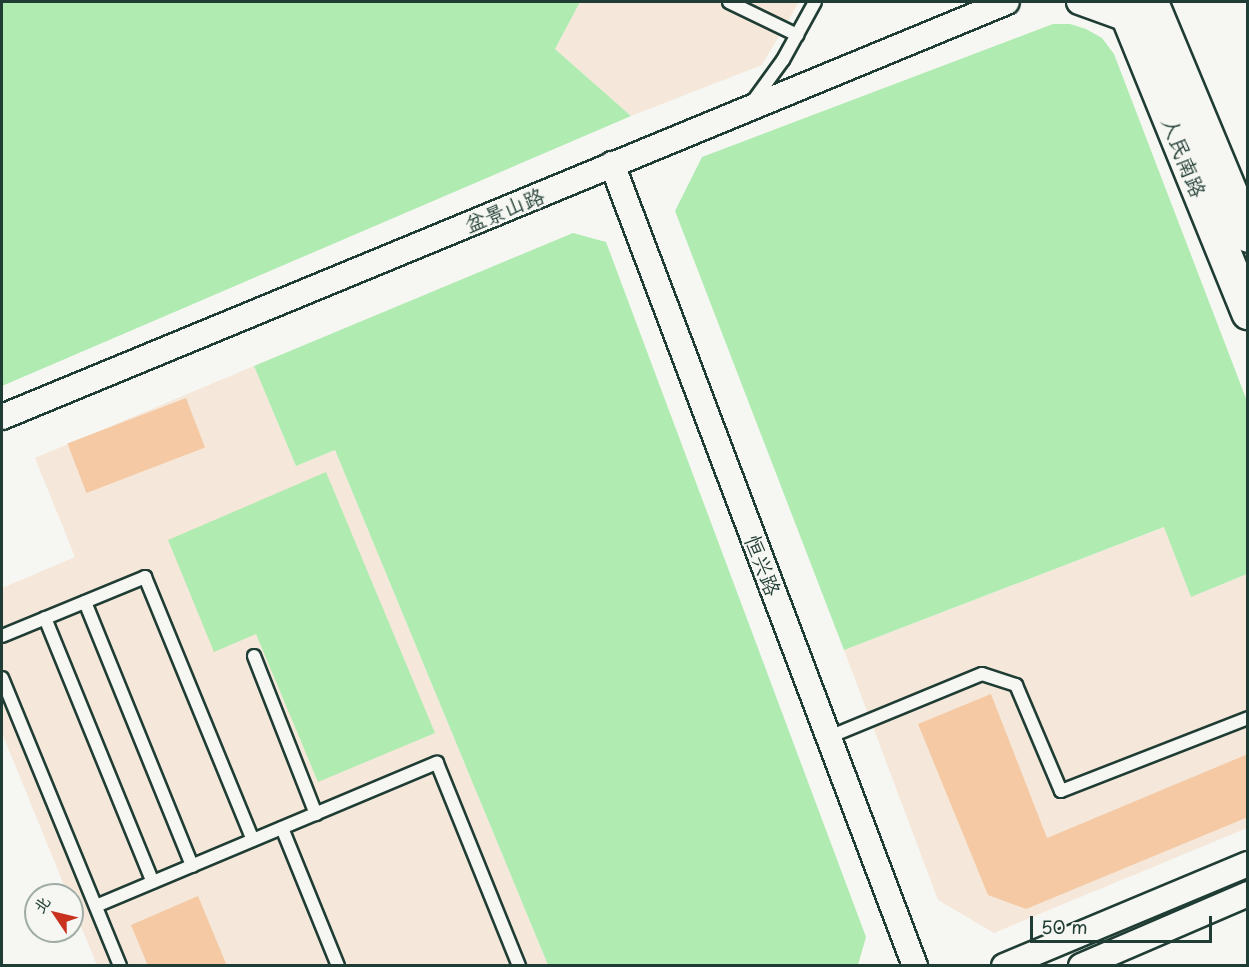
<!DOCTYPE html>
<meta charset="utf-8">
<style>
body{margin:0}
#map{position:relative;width:1249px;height:967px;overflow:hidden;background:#f6f6f2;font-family:"Playpen Sans","LXGW WenKai TC",sans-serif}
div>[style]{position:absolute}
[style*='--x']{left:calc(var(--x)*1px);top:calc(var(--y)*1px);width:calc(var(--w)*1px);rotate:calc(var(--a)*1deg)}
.built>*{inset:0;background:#f5e8da}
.green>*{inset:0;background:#b0ecb1}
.building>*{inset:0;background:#f4c9a3;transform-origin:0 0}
.roads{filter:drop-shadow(2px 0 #1f3d34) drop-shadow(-2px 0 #1f3d34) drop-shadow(0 2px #1f3d34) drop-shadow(0 -2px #1f3d34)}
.lane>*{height:12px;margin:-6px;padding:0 6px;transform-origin:6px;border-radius:6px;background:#f6f6f2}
.street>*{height:24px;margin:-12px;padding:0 12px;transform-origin:12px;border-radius:12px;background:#f6f6f2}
.secondary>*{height:33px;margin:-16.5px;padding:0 16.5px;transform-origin:16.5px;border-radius:16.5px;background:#f6f6f2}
span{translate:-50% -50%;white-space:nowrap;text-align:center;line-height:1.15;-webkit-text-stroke:4.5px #f6f6f2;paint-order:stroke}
.street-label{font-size:21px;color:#1f3d34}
.frame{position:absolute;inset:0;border:3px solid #1f3d34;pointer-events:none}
.north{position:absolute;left:24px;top:883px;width:60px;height:60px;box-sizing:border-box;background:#f6f6f2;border:2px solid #a0aca6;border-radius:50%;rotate:305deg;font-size:16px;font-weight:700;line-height:24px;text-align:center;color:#1f3d34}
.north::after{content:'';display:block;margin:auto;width:21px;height:27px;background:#c8321e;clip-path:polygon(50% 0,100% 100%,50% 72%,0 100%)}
.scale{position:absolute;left:1030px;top:916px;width:182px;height:27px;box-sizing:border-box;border:3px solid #1f3d34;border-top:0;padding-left:8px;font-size:18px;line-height:21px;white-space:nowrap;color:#1f3d34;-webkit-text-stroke:4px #f6f6f2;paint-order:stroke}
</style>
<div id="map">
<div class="built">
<i style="clip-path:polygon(580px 2px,799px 2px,762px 65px,631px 116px,555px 49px)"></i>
<i style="clip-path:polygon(254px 366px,296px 466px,335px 450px,548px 965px,97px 965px,72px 905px,72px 895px,68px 895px,2px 733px,2px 588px,75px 557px,35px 458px)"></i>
<i style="clip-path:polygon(1165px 527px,1191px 597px,1247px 574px,1247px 828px,994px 933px,938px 900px,844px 650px)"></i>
</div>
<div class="green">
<i style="clip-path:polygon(2px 2px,580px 2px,555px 49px,631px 116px,2px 386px)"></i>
<i style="clip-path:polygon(1053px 24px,1070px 24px,1086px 29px,1102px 38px,1114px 54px,1247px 401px,1247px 574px,1191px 597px,1164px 527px,844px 650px,675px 211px,702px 157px)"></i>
<i style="clip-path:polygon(573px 233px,606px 242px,866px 937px,858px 965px,548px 965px,335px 450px,296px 466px,254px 366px)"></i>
<i style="clip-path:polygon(326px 472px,435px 733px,318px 782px,256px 634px,214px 652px,168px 540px)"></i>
</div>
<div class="building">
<i style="left:186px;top:398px;width:53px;height:127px;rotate:69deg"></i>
<i style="clip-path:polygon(991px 694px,1047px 838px,1248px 754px,1248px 817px,1026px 909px,988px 895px,918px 724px)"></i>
<i style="clip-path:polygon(198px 896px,227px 966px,148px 966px,131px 925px)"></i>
</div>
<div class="roads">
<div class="lane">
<i style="--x:729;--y:2;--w:76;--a:25.9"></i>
<i style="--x:751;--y:104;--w:54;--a:-54"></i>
<i style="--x:783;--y:60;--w:66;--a:-61.1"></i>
<i style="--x:85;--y:602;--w:285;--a:67.9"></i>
<i style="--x:45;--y:618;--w:285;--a:67.8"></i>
<i style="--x:2;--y:636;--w:155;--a:-22.4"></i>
<i style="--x:145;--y:577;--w:284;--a:67.7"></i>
<i style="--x:254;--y:656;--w:170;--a:68.6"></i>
<i style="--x:2;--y:678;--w:311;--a:67.7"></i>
<i style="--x:829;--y:737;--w:165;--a:-22.4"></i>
<i style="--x:982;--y:674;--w:36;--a:18"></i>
<i style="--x:1016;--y:685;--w:115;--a:67"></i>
<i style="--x:1061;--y:791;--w:201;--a:-21.3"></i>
<i style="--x:282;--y:828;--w:149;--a:67.9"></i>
<i style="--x:96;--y:906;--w:370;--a:-22.8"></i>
<i style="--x:437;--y:763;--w:219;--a:68"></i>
</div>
<div class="street">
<i style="--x:1079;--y:2;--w:53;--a:19.8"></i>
<i style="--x:612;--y:164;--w:857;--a:69.3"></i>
<i style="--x:2;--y:417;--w:1087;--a:-22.44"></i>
<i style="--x:1004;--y:966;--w:264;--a:-22.7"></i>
<i style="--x:1081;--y:966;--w:182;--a:-23.3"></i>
</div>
<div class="secondary">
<i style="--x:1122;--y:2;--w:335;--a:67.9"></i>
<i style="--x:1151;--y:2;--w:252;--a:67.4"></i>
</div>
</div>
<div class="street-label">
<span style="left:1185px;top:157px;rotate:68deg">人民南路</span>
<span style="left:504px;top:209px;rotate:-22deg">盆景山路</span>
<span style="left:764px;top:565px;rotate:69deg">恒兴路</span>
</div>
<div class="frame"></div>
<div class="north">北</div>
<div class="scale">50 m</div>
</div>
